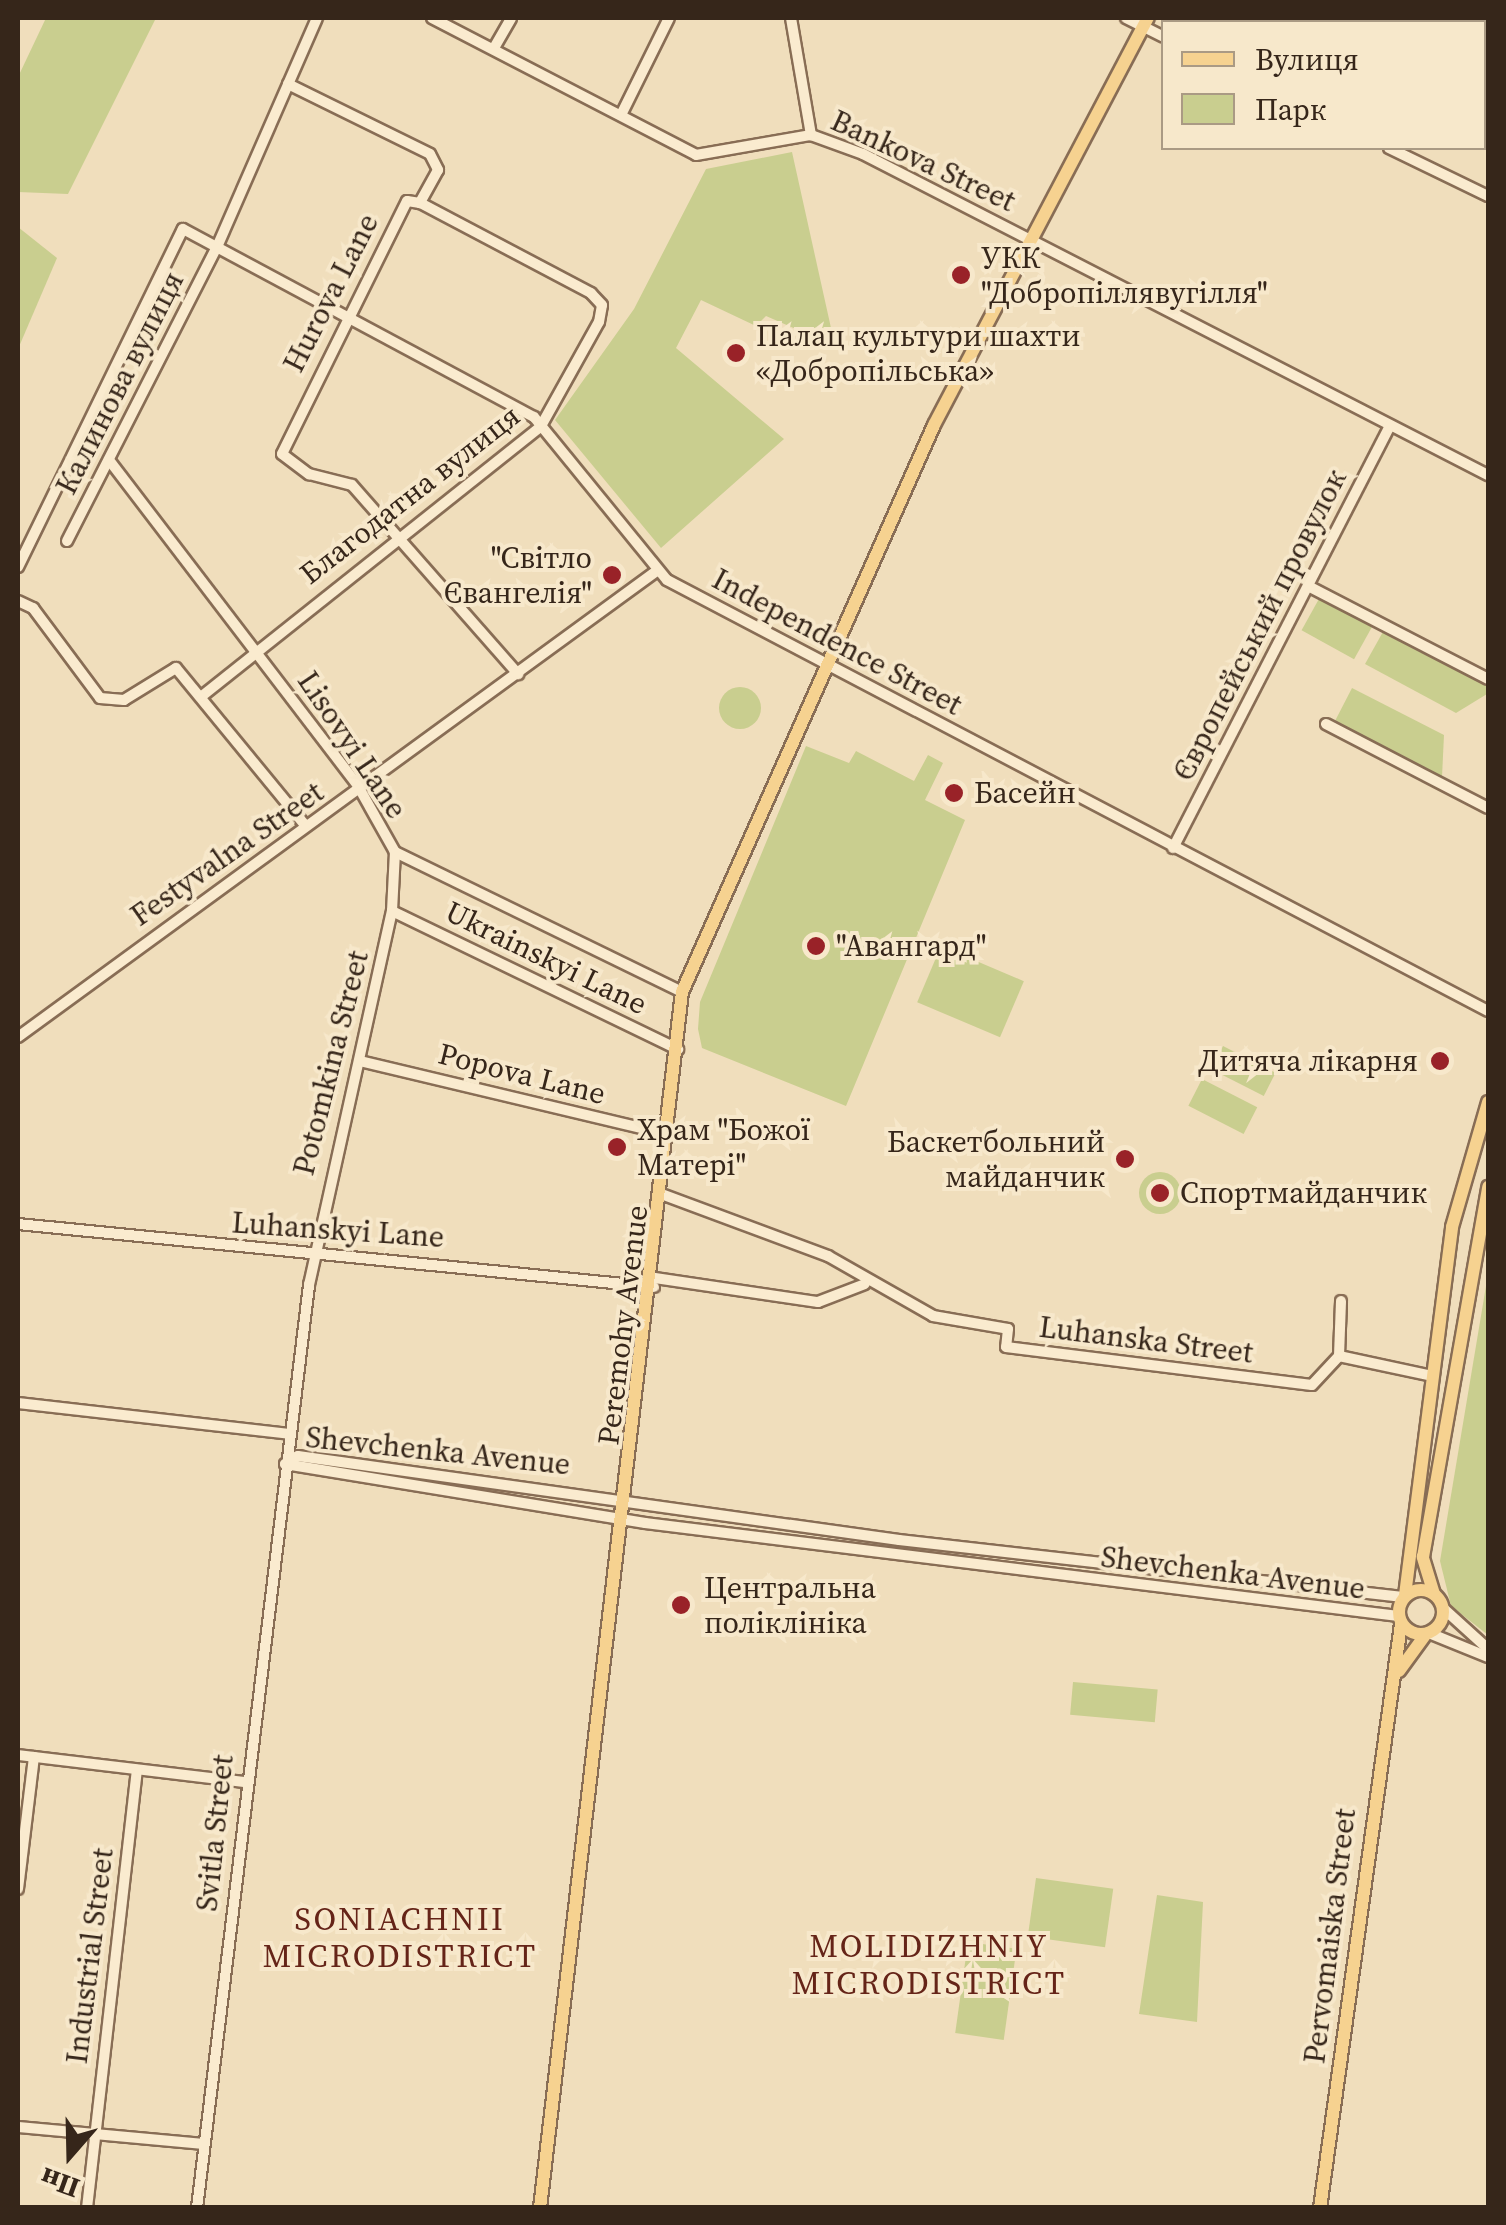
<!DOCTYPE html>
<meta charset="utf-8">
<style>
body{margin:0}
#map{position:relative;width:1506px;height:2225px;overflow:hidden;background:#f0debc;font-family:"Source Serif 4",serif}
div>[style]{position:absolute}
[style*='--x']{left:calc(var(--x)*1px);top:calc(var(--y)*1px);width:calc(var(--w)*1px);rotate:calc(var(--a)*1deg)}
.green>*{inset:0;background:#c9ce8f;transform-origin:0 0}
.round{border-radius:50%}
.roads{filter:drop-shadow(2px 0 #886d55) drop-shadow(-2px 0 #886d55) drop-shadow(0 2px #886d55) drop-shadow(0 -2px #886d55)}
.minor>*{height:10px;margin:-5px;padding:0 5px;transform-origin:5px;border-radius:5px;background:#faebcf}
.major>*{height:12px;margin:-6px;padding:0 6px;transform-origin:6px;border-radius:6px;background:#f6d290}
.major>.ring{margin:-6px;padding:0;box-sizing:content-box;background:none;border:12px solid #f6d290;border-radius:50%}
.dots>*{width:28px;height:28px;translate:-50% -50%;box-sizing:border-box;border:5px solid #f7e8cb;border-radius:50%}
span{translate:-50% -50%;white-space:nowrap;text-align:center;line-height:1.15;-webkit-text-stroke:8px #f7e8cb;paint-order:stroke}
.street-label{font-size:30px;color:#36261a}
.poi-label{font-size:30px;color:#36261a}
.left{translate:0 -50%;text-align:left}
.right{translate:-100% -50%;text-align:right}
.neighbourhood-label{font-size:32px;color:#652418;letter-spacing:2.5px}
.frame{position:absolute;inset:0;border:20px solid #36261a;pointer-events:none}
.legend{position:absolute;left:1161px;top:20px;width:325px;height:130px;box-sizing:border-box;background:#f7e8cb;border:2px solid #aa9a84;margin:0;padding:12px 18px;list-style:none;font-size:30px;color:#36261a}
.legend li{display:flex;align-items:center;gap:20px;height:50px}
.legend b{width:50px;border:2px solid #aa9a84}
.north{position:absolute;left:20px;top:2105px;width:100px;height:100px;-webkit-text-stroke:8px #f7e8cb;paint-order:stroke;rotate:200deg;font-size:28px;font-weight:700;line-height:40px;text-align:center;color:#36261a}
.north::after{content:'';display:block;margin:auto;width:35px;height:45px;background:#36261a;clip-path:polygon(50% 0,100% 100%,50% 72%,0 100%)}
</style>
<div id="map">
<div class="green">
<i style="clip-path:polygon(46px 18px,156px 18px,68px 194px,18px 192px,18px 77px)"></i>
<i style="clip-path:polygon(792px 152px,835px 346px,766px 316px,756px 326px,701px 300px,676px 348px,784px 439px,661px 548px,555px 420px,634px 309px,706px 169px)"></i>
<i style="clip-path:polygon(18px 227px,57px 258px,18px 349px)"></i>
<i style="left:1320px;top:597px;width:60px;height:38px;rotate:29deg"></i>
<i style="clip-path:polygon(1384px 630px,1488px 684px,1487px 694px,1456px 713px,1365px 664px)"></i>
<i class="round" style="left:719px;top:687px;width:42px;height:42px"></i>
<i style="clip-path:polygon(1352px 688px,1444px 735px,1442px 777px,1335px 721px)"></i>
<i style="clip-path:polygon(806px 746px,849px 763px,856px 751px,914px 781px,928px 755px,943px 763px,925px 800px,965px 820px,846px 1106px,702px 1048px,698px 1029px,700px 1002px)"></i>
<i style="left:941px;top:946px;width:90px;height:61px;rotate:23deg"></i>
<i style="left:1223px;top:1046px;width:59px;height:26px;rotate:27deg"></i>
<i style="left:1202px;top:1079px;width:62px;height:30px;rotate:27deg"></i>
<i class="round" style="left:1139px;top:1172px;width:42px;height:42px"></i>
<i style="clip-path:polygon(1488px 1274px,1488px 1635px,1451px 1606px,1440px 1561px)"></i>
<i style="left:1073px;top:1682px;width:85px;height:33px;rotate:5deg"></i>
<i style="left:1036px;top:1878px;width:78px;height:59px;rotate:8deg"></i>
<i style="clip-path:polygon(1157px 1895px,1203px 1902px,1197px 2022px,1139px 2014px)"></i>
<i style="left:968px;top:1942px;width:49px;height:92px;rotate:8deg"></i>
</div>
<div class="roads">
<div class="minor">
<i style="--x:432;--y:18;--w:297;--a:27.4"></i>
<i style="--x:696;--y:155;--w:117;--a:-9.9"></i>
<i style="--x:811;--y:135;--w:55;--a:20.1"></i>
<i style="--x:863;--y:154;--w:703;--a:27.19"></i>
<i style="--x:791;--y:18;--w:119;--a:80.3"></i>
<i style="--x:1126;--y:18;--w:42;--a:26.6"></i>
<i style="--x:494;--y:48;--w:34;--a:-60"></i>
<i style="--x:288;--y:84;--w:158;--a:26.2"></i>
<i style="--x:430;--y:154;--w:18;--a:63"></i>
<i style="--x:438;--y:170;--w:38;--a:119"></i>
<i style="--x:420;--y:203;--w:13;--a:-171"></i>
<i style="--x:407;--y:201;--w:282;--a:116.3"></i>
<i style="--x:282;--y:454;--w:34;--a:37"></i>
<i style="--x:309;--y:474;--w:44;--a:14.3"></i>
<i style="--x:352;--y:485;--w:252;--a:48.7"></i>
<i style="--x:621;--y:115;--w:108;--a:-63.7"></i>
<i style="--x:1389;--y:148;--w:110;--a:25.9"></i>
<i style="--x:109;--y:460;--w:410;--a:52.6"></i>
<i style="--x:358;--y:786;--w:76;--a:60.7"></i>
<i style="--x:395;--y:852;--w:319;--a:26"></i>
<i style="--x:67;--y:541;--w:330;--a:-63"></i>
<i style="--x:217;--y:247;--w:250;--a:-66.4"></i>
<i style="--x:18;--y:567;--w:376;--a:-64"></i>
<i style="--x:183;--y:229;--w:398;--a:28.2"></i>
<i style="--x:534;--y:417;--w:210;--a:50.8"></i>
<i style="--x:667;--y:580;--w:927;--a:27.7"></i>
<i style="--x:1310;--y:587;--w:200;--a:27.3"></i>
<i style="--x:18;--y:601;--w:17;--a:25"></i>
<i style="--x:33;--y:608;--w:112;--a:53.3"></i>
<i style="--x:100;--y:698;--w:24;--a:5"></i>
<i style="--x:124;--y:700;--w:61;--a:-31.6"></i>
<i style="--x:176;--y:668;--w:203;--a:50.6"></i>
<i style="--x:202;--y:696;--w:433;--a:-38.5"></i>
<i style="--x:541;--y:426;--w:119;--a:-60.9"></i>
<i style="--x:599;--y:322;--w:17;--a:-80"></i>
<i style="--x:602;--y:305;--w:16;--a:-133"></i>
<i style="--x:591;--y:293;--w:193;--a:-152.2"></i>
<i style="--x:1326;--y:724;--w:182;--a:27.4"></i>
<i style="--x:1173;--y:848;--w:475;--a:-62.8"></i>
<i style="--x:392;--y:911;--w:318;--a:25.8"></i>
<i style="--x:18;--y:1037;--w:792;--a:-36.12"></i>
<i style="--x:360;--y:1061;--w:319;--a:13.4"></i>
<i style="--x:664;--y:1195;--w:175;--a:20.4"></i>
<i style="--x:828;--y:1256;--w:121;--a:29.7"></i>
<i style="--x:933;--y:1316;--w:76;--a:9.8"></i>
<i style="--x:1008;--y:1329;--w:18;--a:96"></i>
<i style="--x:1006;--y:1347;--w:308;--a:7.1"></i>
<i style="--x:1312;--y:1385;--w:40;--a:-47"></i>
<i style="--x:1339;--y:1356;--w:95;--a:12.1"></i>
<i style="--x:18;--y:1224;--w:639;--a:5.66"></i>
<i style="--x:655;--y:1278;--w:165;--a:8.4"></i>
<i style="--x:818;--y:1302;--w:50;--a:-21"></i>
<i style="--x:1339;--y:1356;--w:55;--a:-87.9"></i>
<i style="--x:18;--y:1403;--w:273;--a:6.5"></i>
<i style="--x:285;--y:1464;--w:15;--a:-32"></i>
<i style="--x:298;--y:1456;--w:607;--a:7.96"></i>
<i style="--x:899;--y:1540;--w:507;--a:6.45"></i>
<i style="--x:285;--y:1464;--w:365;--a:9.3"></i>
<i style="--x:645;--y:1523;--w:759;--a:7.04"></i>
<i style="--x:1443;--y:1608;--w:61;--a:42.3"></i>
<i style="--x:1429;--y:1633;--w:64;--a:22.1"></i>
<i style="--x:18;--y:1755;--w:229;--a:6.8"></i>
<i style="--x:18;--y:1889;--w:133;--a:-83.1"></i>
<i style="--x:18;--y:2127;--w:187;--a:5.2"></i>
<i style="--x:87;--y:2208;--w:441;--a:-83.5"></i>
<i style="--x:197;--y:2208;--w:930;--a:-83.08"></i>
<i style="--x:309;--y:1285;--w:383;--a:-77.5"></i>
<i style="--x:392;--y:911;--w:59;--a:-87.1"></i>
</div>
<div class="major">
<i class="ring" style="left:1399px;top:1590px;width:32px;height:32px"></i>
<i style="--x:1434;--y:1594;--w:39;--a:-107"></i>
<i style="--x:1423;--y:1557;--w:376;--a:-80"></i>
<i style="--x:1405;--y:1595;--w:371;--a:-82.7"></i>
<i style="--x:1452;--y:1227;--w:130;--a:-73.9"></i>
<i style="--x:1399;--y:1671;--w:46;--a:-53.9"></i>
<i style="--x:540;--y:2208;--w:1224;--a:-83.34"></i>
<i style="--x:682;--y:992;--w:620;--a:-66.04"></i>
<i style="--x:934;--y:425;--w:460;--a:-62.3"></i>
<i style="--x:1320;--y:2208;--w:590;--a:-82.1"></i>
</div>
</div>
<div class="dots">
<i style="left:961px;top:275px;background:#992228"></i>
<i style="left:736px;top:353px;background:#992228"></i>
<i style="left:612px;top:575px;background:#992228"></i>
<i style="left:954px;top:793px;background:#992228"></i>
<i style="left:816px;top:946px;background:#992228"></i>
<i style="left:1440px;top:1061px;background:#992228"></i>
<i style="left:617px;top:1147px;background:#992228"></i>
<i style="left:1125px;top:1159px;background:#992228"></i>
<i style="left:1160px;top:1193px;background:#992228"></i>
<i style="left:681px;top:1605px;background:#992228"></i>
</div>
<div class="street-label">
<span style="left:923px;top:161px;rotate:25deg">Bankova Street</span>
<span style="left:331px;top:293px;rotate:-63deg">Hurova Lane</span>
<span style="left:120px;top:383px;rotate:-63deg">Калинова вулиця</span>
<span style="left:410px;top:495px;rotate:-38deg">Благодатна вулиця</span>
<span style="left:1260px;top:625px;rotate:-63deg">Європейський провулок</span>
<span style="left:837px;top:642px;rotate:28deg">Independence Street</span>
<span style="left:352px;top:745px;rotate:56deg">Lisovyi Lane</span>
<span style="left:227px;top:854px;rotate:-35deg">Festyvalna Street</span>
<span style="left:546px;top:958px;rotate:26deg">Ukrainskyi Lane</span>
<span style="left:331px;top:1063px;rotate:-76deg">Potomkina Street</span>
<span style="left:522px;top:1074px;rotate:14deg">Popova Lane</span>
<span style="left:338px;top:1230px;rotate:4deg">Luhanskyi Lane</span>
<span style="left:623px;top:1325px;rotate:-83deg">Peremohy Avenue</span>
<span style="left:1146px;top:1340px;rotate:7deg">Luhanska Street</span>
<span style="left:438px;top:1451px;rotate:6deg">Shevchenka Avenue</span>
<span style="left:1233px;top:1573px;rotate:7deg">Shevchenka Avenue</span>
<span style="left:215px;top:1833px;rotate:-84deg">Svitla Street</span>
<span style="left:1330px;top:1936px;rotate:-83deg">Pervomaiska Street</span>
<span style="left:90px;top:1956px;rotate:-83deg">Industrial Street</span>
</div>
<div class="poi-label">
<span class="left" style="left:981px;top:275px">УКК<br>"Добропіллявугілля"</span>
<span class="left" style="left:756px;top:353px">Палац культури шахти<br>«Добропільська»</span>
<span class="right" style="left:592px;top:575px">"Світло<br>Євангелія"</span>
<span class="left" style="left:974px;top:793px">Басейн</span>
<span class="left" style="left:836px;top:946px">"Авангард"</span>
<span class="right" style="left:1418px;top:1061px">Дитяча лікарня</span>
<span class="left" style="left:637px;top:1147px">Храм "Божої<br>Матері"</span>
<span class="right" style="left:1105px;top:1159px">Баскетбольний<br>майданчик</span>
<span class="left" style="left:1180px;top:1193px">Спортмайданчик</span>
<span class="left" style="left:704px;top:1605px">Центральна<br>поліклініка</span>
</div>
<div class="neighbourhood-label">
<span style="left:400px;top:1938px">SONIACHNII<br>MICRODISTRICT</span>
<span style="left:929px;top:1965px">MOLIDIZHNIY<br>MICRODISTRICT</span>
</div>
<div class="frame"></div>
<ul class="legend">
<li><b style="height:12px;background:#f6d290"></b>Вулиця</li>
<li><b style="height:28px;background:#c9ce8f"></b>Парк</li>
</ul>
<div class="north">Пн</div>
</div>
